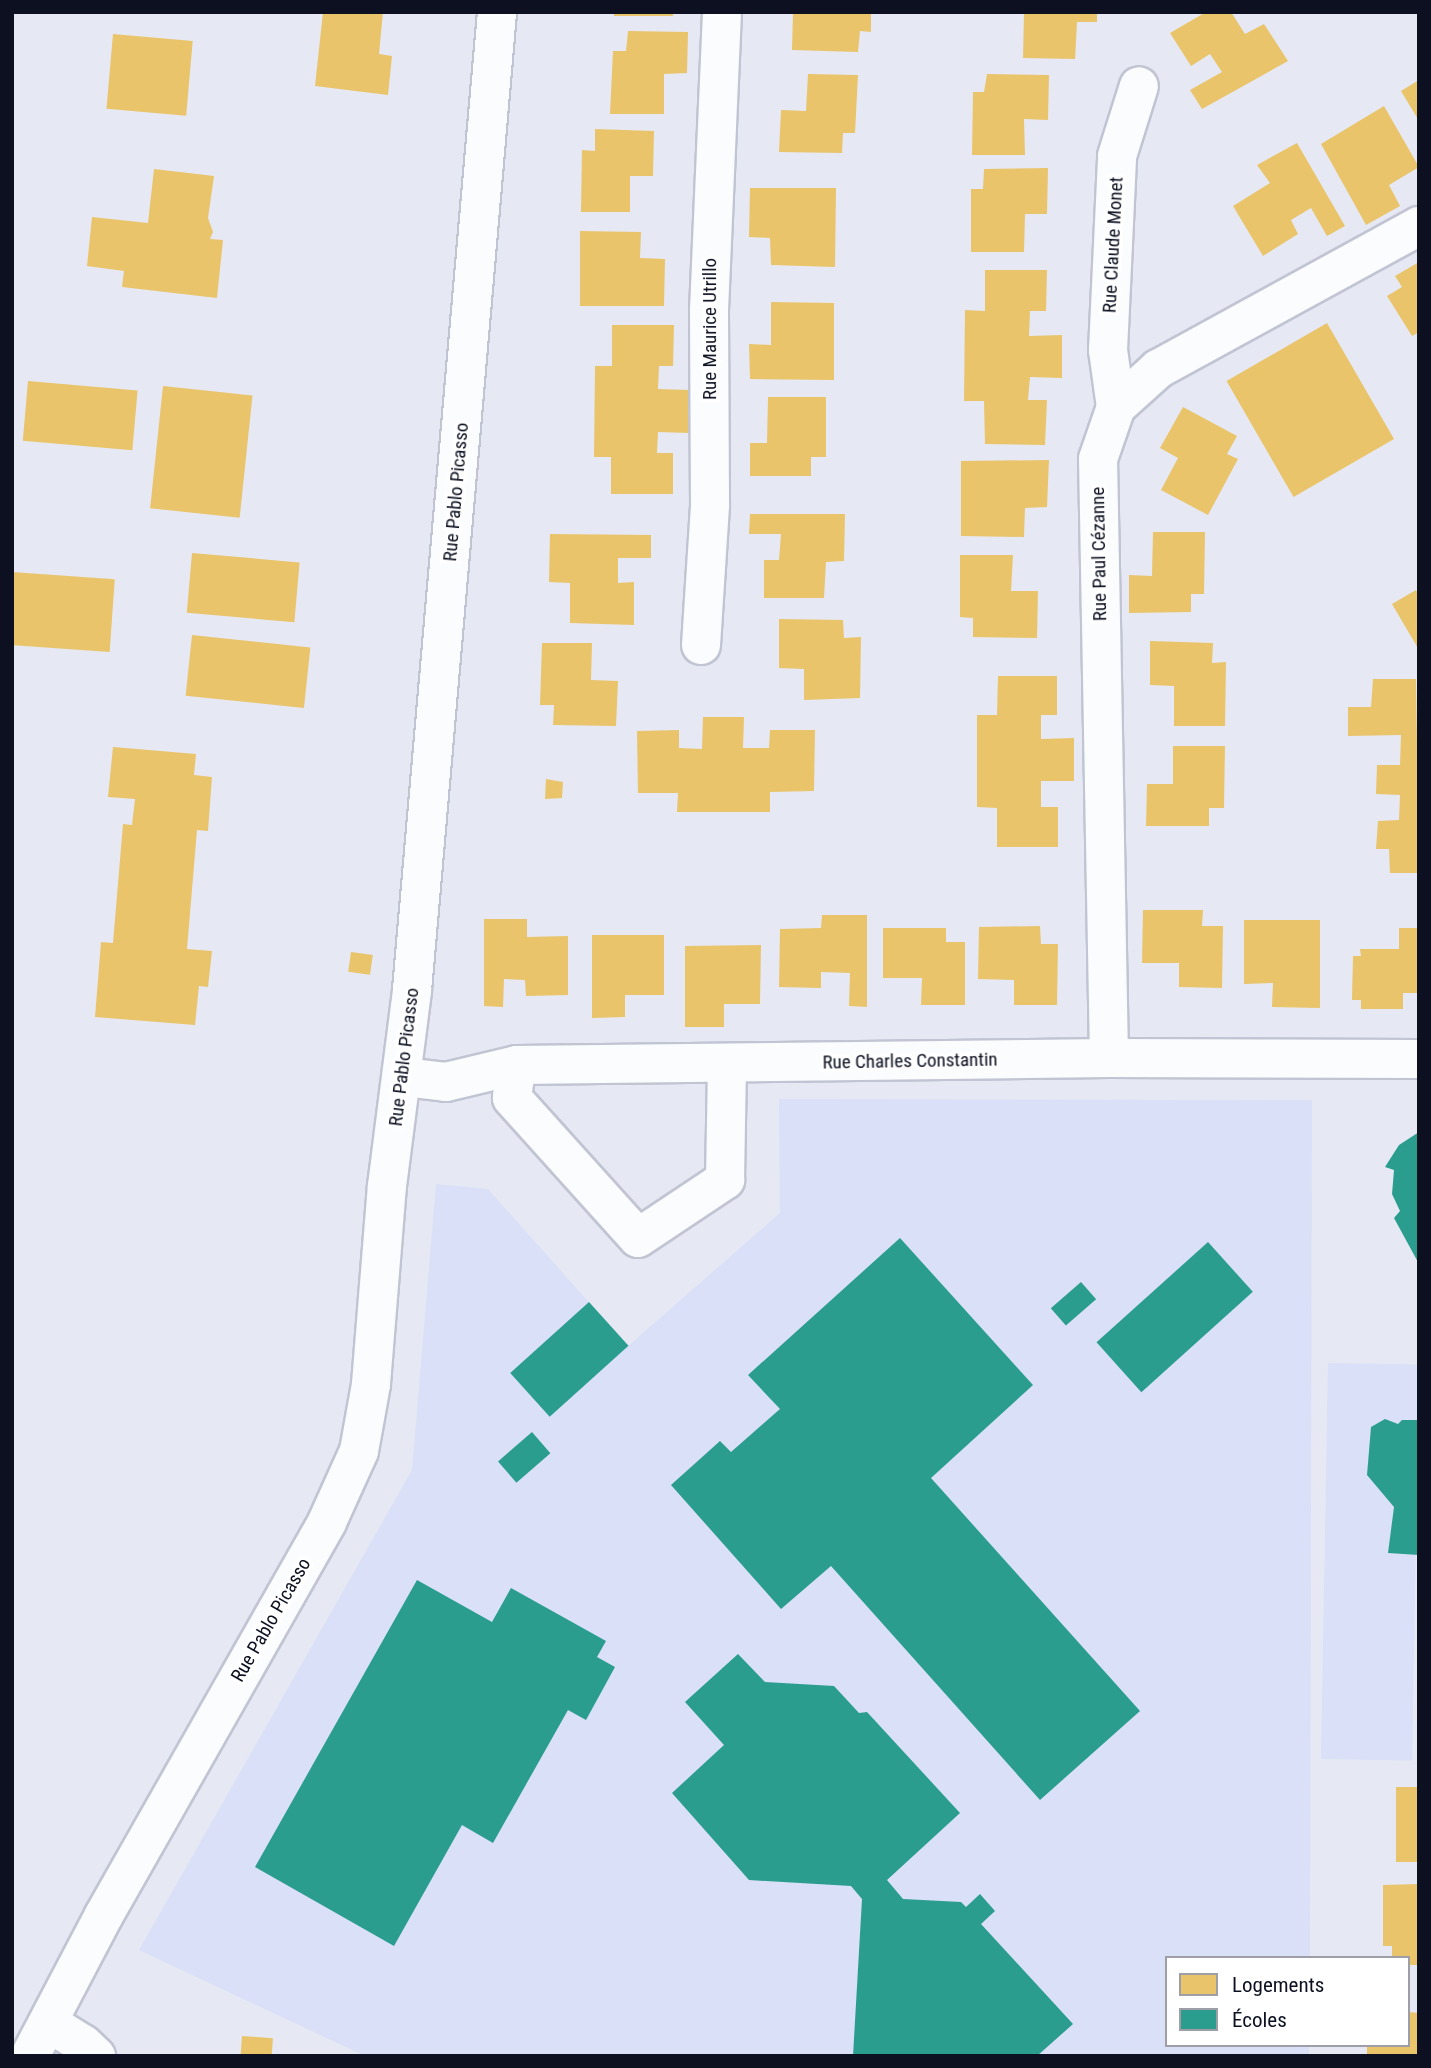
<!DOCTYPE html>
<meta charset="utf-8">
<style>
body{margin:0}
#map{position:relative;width:1431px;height:2068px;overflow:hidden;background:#e6e9f3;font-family:"Roboto Condensed",sans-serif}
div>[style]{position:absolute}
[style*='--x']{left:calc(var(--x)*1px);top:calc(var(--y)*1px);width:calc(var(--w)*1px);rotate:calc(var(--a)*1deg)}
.built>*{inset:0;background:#d9e0f7;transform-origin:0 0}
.homes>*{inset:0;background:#e9c46a;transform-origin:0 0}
.schools>*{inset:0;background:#2a9d8f;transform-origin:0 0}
.roads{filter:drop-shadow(2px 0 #c1c4d3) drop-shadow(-2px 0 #c1c4d3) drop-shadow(0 2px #c1c4d3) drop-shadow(0 -2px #c1c4d3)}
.minor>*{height:38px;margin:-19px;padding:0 19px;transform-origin:19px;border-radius:19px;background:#fbfcfd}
span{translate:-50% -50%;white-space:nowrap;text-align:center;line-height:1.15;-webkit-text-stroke:7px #fff;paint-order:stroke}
.street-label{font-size:19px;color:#0c1020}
.frame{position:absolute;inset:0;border:14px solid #0c1020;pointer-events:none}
.legend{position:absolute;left:1165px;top:1956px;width:245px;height:91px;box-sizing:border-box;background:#fff;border:2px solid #9e9fa6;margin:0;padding:9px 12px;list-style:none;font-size:21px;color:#0c1020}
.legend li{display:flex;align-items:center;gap:14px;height:35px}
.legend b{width:35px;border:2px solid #9e9fa6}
</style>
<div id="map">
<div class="built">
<i style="clip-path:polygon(779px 1099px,1312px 1100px,1310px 1958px,1167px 1958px,1167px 2045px,1309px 2045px,1309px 2056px,365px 2056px,139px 1950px,412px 1470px,436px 1184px,488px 1189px,628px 1346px,780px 1213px)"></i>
<i style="left:1328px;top:1363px;width:91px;height:396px;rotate:1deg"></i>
</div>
<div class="homes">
<i style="clip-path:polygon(323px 12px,383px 12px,379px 54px,392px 56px,388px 95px,315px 86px)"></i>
<i style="left:614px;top:12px;width:59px;height:4px"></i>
<i style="clip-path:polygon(793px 12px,871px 12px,871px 32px,860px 31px,858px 52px,792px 50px)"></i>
<i style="clip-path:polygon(1024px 12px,1097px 12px,1097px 22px,1077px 22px,1075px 59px,1023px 58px)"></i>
<i style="clip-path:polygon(1206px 12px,1231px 12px,1245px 34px,1264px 24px,1288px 61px,1202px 109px,1190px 90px,1222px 72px,1210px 54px,1191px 66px,1170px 33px)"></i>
<i style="clip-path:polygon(628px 31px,688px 32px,687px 73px,664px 74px,664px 114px,610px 114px,613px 51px,626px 51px)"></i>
<i style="left:113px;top:34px;width:80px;height:75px;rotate:5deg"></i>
<i style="clip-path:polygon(808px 74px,858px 75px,855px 133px,843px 133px,842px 153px,779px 152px,781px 110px,806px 111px)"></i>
<i style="clip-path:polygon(987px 74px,1049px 75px,1048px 120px,1024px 119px,1025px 155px,972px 155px,973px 92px,984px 92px)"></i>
<i style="clip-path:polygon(1419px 80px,1419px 121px,1401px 91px)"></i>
<i style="clip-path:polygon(1384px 106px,1419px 167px,1389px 185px,1400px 206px,1366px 225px,1321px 144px)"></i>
<i style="clip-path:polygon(595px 129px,654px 131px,653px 176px,630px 176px,630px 212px,581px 212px,582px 150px,595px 151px)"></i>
<i style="clip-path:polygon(1297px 143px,1345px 226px,1327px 236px,1311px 208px,1291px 220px,1298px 234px,1263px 256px,1233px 206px,1270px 183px,1257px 165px)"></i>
<i style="clip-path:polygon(1048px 168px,1047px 214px,1025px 214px,1024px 252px,971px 252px,971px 189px,983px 189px,984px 169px)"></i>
<i style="clip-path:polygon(154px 169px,214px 176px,208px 218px,213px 232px,210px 239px,223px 240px,217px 298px,122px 287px,124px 271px,87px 266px,92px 217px,148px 223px)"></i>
<i style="clip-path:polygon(750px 188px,836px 188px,835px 267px,771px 265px,770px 238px,749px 237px)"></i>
<i style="clip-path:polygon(580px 231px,641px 232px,640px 258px,665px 259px,664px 306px,580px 306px)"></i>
<i style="clip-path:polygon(1419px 262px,1419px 332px,1412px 336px,1387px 296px,1402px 287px,1395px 276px)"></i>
<i style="clip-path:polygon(985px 270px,1047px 270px,1046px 311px,1030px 311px,1029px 336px,1062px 335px,1062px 378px,1030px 377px,1028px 400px,1047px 400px,1045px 445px,985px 444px,984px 401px,964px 401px,965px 310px,985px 311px)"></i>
<i style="clip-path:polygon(771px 302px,834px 303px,834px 380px,750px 379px,749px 344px,771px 345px)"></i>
<i style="left:1327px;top:323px;width:134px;height:116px;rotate:60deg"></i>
<i style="clip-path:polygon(612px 325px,674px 325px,673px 366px,659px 366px,658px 389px,690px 390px,689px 433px,658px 432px,657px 453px,673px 453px,673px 494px,611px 494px,611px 457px,594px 457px,595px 366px,612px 366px)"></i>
<i style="left:28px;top:381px;width:110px;height:60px;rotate:5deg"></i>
<i style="left:163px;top:386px;width:90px;height:123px;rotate:6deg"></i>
<i style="clip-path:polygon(768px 397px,826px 397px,826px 457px,811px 457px,811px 476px,750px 476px,750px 443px,767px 443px)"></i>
<i style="clip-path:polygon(1183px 407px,1237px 436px,1227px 454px,1238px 459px,1208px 515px,1161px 490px,1178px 458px,1160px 448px)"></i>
<i style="clip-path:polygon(1049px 460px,1047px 507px,1025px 508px,1024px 537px,961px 536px,961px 461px)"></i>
<i style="clip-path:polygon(750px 514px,845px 514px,844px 561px,826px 562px,824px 598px,764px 598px,764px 560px,779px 560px,781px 534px,749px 534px)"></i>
<i style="clip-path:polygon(1153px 532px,1205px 532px,1204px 594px,1191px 594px,1191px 612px,1129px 613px,1129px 575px,1152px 576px)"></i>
<i style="clip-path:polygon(550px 534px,651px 535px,651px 558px,618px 558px,618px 583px,634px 582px,634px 625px,570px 623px,570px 583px,549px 582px)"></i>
<i style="left:192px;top:553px;width:108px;height:60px;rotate:5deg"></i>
<i style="clip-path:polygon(960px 555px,1013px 555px,1011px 591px,1038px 591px,1037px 638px,973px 637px,973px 618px,960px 617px)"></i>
<i style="left:12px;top:572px;width:103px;height:73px;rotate:4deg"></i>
<i style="clip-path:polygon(1416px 590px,1419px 596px,1419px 650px,1392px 604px)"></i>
<i style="clip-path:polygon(779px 619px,843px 620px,844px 638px,861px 637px,860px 698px,804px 700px,804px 669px,779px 668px)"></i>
<i style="left:192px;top:635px;width:119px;height:61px;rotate:6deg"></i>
<i style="clip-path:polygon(1150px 641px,1213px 643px,1212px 663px,1226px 662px,1225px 726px,1174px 726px,1174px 686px,1150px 685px)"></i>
<i style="clip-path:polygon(542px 643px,592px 643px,591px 680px,618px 681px,616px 726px,553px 725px,554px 705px,540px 705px)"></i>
<i style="clip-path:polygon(998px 676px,1057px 676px,1057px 715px,1041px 715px,1041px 739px,1074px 738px,1074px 781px,1041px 781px,1041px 807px,1058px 807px,1058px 847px,997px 847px,997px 808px,977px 807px,977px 715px,997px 715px)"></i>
<i style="clip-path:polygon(1373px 679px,1416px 679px,1419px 873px,1390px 873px,1389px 849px,1376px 849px,1378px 821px,1399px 820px,1400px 795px,1376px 794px,1377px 765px,1400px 765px,1401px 735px,1348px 736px,1348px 707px,1371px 707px)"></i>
<i style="clip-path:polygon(703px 717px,744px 717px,743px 748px,769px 748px,770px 730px,815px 730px,814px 791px,770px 792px,770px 812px,677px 812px,678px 793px,638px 793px,637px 731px,679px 730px,679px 748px,702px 749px)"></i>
<i style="clip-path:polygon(1173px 746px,1225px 746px,1224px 808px,1209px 808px,1209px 826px,1146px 826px,1147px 784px,1173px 784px)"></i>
<i style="clip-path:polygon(113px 747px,196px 754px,194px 775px,212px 777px,208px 831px,197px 830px,187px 949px,212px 951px,208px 987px,199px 986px,195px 1025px,95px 1017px,101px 942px,113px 943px,123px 824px,132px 825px,135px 799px,108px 797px)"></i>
<i style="clip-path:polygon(546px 779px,563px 782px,562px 798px,545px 799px)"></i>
<i style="clip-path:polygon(1143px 910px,1203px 910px,1202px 926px,1223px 926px,1222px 988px,1179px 987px,1179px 963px,1142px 963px)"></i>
<i style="clip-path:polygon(822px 915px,867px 915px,867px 1007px,849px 1006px,850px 973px,821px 972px,821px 988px,779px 987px,780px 929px,821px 928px)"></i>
<i style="clip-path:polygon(484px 919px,527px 919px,527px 937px,568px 936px,568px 995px,526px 996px,525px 980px,504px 979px,503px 1007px,484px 1006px)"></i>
<i style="clip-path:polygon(1244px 920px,1320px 920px,1320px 1008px,1272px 1007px,1273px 983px,1244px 984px)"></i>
<i style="clip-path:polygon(1040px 926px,1041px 944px,1058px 944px,1057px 1005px,1014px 1005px,1014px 980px,978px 979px,979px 927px)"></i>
<i style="clip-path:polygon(883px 928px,946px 928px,946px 942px,965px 942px,965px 1005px,921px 1005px,922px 978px,883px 978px)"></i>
<i style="clip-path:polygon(1399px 928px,1419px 928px,1419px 993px,1403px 993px,1403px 1009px,1361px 1009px,1361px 1000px,1352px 1000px,1353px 956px,1361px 956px,1360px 949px,1399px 949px)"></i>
<i style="clip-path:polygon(592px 935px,664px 935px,664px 995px,625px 995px,625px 1017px,592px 1018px)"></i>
<i style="clip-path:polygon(761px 945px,760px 1004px,724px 1004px,724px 1027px,685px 1027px,685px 946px)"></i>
<i style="left:351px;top:952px;width:22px;height:20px;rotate:8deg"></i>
<i style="left:1396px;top:1787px;width:23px;height:75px"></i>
<i style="clip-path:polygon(1419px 1884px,1419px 1965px,1408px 1965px,1408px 1958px,1392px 1958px,1392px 1946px,1383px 1946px,1383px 1885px)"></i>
<i style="clip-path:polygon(1408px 2012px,1419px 2013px,1419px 2056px,1367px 2056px,1367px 2045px,1408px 2045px)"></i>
<i style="left:242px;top:2036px;width:31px;height:20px;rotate:4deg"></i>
</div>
<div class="schools">
<i style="clip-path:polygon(1419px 1132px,1419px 1264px,1394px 1218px,1400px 1211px,1392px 1194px,1394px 1170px,1385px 1167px,1399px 1145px)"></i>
<i style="clip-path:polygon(900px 1238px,1033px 1385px,931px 1478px,1140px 1711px,1040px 1800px,831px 1566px,781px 1609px,671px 1485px,720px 1441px,731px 1452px,780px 1409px,748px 1375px)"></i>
<i style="left:1208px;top:1242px;width:67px;height:150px;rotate:48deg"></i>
<i style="left:1081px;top:1282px;width:23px;height:40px;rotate:49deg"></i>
<i style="left:589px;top:1302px;width:59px;height:106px;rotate:48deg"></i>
<i style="clip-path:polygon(1385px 1419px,1398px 1424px,1402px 1420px,1419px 1420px,1419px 1555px,1388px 1553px,1394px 1507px,1367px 1475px,1371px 1427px)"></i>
<i style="left:532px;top:1432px;width:28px;height:45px;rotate:49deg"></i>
<i style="clip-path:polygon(417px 1580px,492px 1622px,511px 1588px,606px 1641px,597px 1657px,615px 1667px,586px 1720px,568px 1710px,493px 1843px,462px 1825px,394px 1946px,255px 1867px)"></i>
<i style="clip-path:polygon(738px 1654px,765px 1682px,834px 1686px,859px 1713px,867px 1712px,960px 1813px,887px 1880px,903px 1899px,961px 1902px,966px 1907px,980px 1894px,995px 1911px,981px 1924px,1073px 2024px,1037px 2056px,853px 2056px,862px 1899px,851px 1886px,749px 1880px,672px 1793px,724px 1745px,685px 1702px)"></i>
</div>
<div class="roads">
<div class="minor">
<i style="--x:1116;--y:407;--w:58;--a:-98"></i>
<i style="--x:1108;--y:350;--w:194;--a:-87.3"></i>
<i style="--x:1117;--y:156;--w:73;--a:-72.6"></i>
<i style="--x:701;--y:645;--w:141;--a:-86.3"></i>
<i style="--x:710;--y:504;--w:194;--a:-90.3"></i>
<i style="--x:709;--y:310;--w:298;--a:-87.5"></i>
<i style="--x:1109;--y:1058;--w:599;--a:-91.05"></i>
<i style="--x:1098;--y:459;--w:55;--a:-70.9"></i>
<i style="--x:1116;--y:407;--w:57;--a:-42.1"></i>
<i style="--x:1158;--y:369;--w:298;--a:-28.7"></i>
<i style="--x:517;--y:1065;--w:33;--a:99"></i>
<i style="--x:512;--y:1098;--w:188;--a:48"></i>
<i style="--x:638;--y:1238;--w:105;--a:-33.7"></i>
<i style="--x:725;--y:1180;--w:117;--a:-89"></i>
<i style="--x:404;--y:1077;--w:42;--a:6.8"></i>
<i style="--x:446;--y:1082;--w:73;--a:-13.5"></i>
<i style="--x:517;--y:1065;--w:592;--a:-0.68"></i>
<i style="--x:1109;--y:1058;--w:310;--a:0.2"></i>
<i style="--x:49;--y:2023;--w:40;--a:32"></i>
<i style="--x:83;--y:2044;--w:18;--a:43"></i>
<i style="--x:30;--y:2056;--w:159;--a:-62.3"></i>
<i style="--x:104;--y:1915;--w:452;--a:-60.4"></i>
<i style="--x:327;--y:1522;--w:78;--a:-65.7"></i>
<i style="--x:359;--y:1451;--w:68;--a:-79.8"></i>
<i style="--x:371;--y:1384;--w:199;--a:-85.4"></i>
<i style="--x:387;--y:1186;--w:198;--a:-82.7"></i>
<i style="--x:412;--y:990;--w:982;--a:-85.03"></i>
</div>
</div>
<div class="street-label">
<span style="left:1113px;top:245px;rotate:-87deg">Rue Claude Monet</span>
<span style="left:710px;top:329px;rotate:-90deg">Rue Maurice Utrillo</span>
<span style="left:456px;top:492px;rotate:-85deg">Rue Pablo Picasso</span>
<span style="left:1099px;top:554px;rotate:-91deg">Rue Paul Cézanne</span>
<span style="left:404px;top:1057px;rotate:-83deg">Rue Pablo Picasso</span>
<span style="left:910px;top:1061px;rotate:-1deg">Rue Charles Constantin</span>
<span style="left:271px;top:1620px;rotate:-60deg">Rue Pablo Picasso</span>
</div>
<div class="frame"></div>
<ul class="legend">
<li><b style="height:19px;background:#e9c46a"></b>Logements</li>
<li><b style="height:19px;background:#2a9d8f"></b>Écoles</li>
</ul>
</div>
